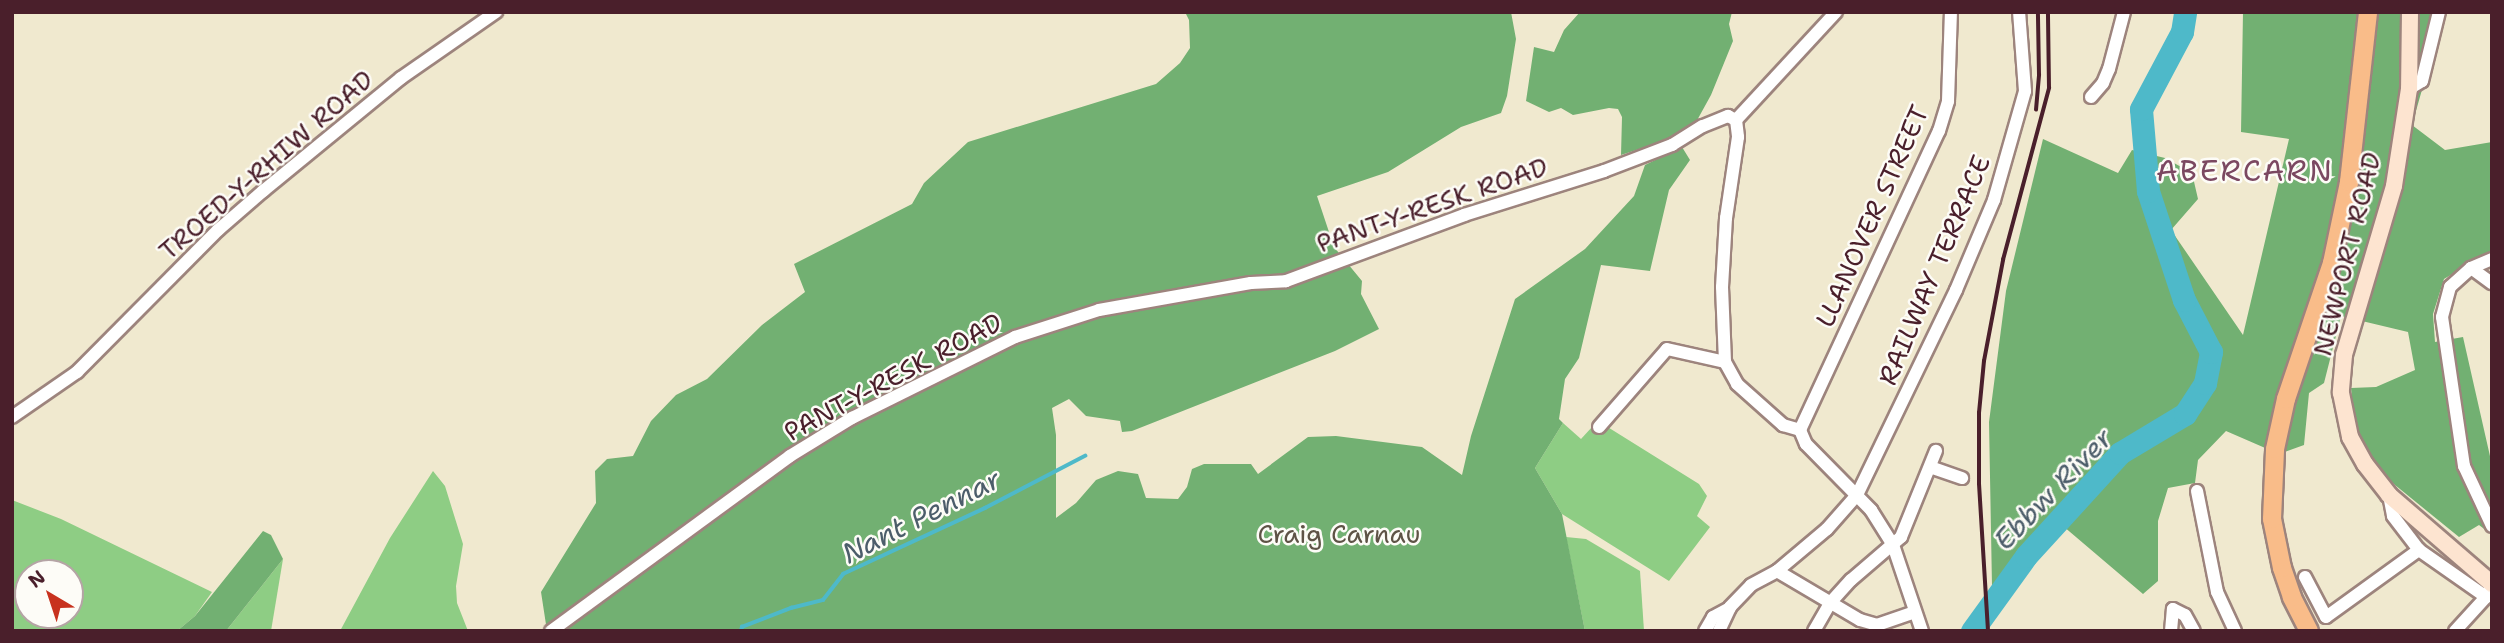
<!DOCTYPE html>
<style>
body{margin:0}
#map{position:relative;width:2504px;height:643px;overflow:hidden;background:#f0e9cf;font-family:"Shantell Sans",sans-serif}
div>[style]{position:absolute}
[style*='--x']{left:calc(var(--x)*1px);top:calc(var(--y)*1px);width:calc(var(--w)*1px);rotate:calc(var(--a)*1deg)}
.green>*{inset:0;background:#8ecd84}
.forest>*{inset:0;background:#72b072}
.stream>*{height:3.5px;margin:-1.75px;padding:0 1.75px;transform-origin:1.75px;border-radius:1.75px;background:#4eb9c9}
.river>*{height:23px;margin:-11.5px;padding:0 11.5px;transform-origin:11.5px;border-radius:11.5px;background:#4eb9c9}
.roads{filter:drop-shadow(2px 0 #9d847d) drop-shadow(-2px 0 #9d847d) drop-shadow(0 2px #9d847d) drop-shadow(0 -2px #9d847d)}
.street>*{height:12px;margin:-6px;padding:0 6px;transform-origin:6px;border-radius:6px;background:#fff}
.secondary>*{height:16px;margin:-8px;padding:0 8px;transform-origin:8px;border-radius:8px;background:#fde4d0}
.primary>*{height:18px;margin:-9px;padding:0 9px;transform-origin:9px;border-radius:9px;background:#f9bc89}
.rail>*{height:3.5px;margin:-1.75px;padding:0 1.75px;transform-origin:1.75px;border-radius:1.75px;background:#4a1f2b}
span{translate:-50% -50%;white-space:nowrap;text-align:center;line-height:1.15;-webkit-text-stroke:5px #fdfcf7;paint-order:stroke}
.street-label{font-size:26px;color:#4a1f2b}
.park-label{font-size:26px;color:#5e5346}
.water-label{font-size:28px;color:#4c5d6a;font-style:italic}
.quarter-label{font-size:30px;color:#7b4861;letter-spacing:2px}
.frame{position:absolute;inset:0;border:14px solid #4a1f2b;pointer-events:none}
.north{position:absolute;left:14px;top:559px;width:70px;height:70px;box-sizing:border-box;background:#fdfcf7;border:2px solid #b5a4a5;border-radius:50%;rotate:321deg;font-size:19px;font-weight:700;line-height:28px;text-align:center;color:#4a1f2b}
.north::after{content:'';display:block;margin:auto;width:24px;height:32px;background:#c8321e;clip-path:polygon(50% 0,100% 100%,50% 72%,0 100%)}
</style>
<div id="map">
<div class="green">
<i style="clip-path:polygon(1563px 423px,1581px 439px,1592px 427px,1601px 432px,1606px 426px,1699px 484px,1707px 496px,1697px 516px,1710px 527px,1669px 581px,1562px 514px,1535px 468px)"></i>
<i style="clip-path:polygon(433px 471px,445px 486px,463px 544px,456px 586px,457px 603px,468px 631px,340px 631px,390px 538px)"></i>
<i style="clip-path:polygon(evenodd,12px 500px,61px 519px,212px 592px,195px 616px,177px 631px,12px 631px,12px 500px,28px 573px,70px 573px,70px 615px,28px 615px,28px 573px)"></i>
<i style="clip-path:polygon(1566px 537px,1586px 539px,1640px 571px,1644px 631px,1585px 631px)"></i>
<i style="clip-path:polygon(283px 559px,271px 631px,226px 631px)"></i>
</div>
<div class="forest">
<i style="clip-path:polygon(1185px 12px,1511px 12px,1516px 39px,1507px 96px,1501px 113px,1461px 127px,1388px 172px,1317px 196px,1334px 247px,1362px 281px,1361px 294px,1379px 329px,1335px 351px,1132px 431px,1122px 432px,1120px 421px,1086px 416px,1069px 399px,1052px 408px,1056px 435px,1056px 518px,1076px 503px,1096px 480px,1118px 471px,1138px 474px,1146px 498px,1178px 499px,1187px 487px,1192px 469px,1204px 464px,1251px 464px,1258px 474px,1308px 437px,1336px 436px,1422px 447px,1462px 475px,1471px 436px,1515px 299px,1585px 249px,1634px 196px,1645px 165px,1682px 147px,1690px 160px,1669px 190px,1650px 271px,1601px 265px,1579px 358px,1565px 379px,1559px 419px,1563px 423px,1535px 468px,1562px 514px,1585px 631px,547px 631px,541px 592px,596px 503px,595px 471px,607px 459px,633px 456px,651px 421px,676px 395px,707px 379px,762px 325px,805px 292px,794px 264px,912px 204px,924px 183px,968px 142px,1156px 84px,1180px 63px,1190px 48px,1189px 20px)"></i>
<i style="clip-path:polygon(1580px 12px,1732px 12px,1729px 24px,1733px 41px,1711px 95px,1695px 124px,1673px 138px,1621px 155px,1622px 117px,1618px 109px,1609px 108px,1573px 115px,1561px 108px,1549px 112px,1526px 101px,1534px 47px,1554px 52px,1564px 30px)"></i>
<i style="clip-path:polygon(2243px 12px,2444px 12px,2412px 125px,2445px 150px,2492px 142px,2492px 250px,2444px 279px,2433px 314px,2435px 342px,2463px 337px,2492px 465px,2492px 535px,2479px 525px,2459px 537px,2395px 485px,2373px 462px,2355px 432px,2351px 388px,2376px 387px,2415px 370px,2408px 332px,2341px 316px,2324px 383px,2309px 393px,2304px 445px,2279px 454px,2226px 431px,2198px 460px,2195px 483px,2168px 488px,2158px 521px,2158px 581px,2143px 594px,2063px 526px,2046px 521px,1992px 586px,1989px 422px,2006px 291px,2043px 139px,2118px 173px,2132px 150px,2165px 158px,2192px 173px,2198px 199px,2171px 230px,2243px 335px,2289px 139px,2241px 132px)"></i>
<i style="clip-path:polygon(263px 531px,271px 535px,283px 559px,226px 631px,177px 631px,195px 616px)"></i>
</div>
<div class="stream">
<i style="--x:741;--y:631;--w:4;--a:-76"></i>
<i style="--x:742;--y:627;--w:53;--a:-21.2"></i>
<i style="--x:791;--y:608;--w:33;--a:-14"></i>
<i style="--x:823;--y:600;--w:33;--a:-52"></i>
<i style="--x:843;--y:574;--w:157;--a:-24.9"></i>
<i style="--x:985;--y:508;--w:113;--a:-27.5"></i>
</div>
<div class="river">
<i style="--x:1972;--y:631;--w:92;--a:-54.2"></i>
<i style="--x:2026;--y:556;--w:139;--a:-47.6"></i>
<i style="--x:2120;--y:453;--w:76;--a:-31"></i>
<i style="--x:2185;--y:414;--w:37;--a:-57"></i>
<i style="--x:2205;--y:383;--w:32;--a:-79"></i>
<i style="--x:2211;--y:352;--w:59;--a:-117.4"></i>
<i style="--x:2184;--y:300;--w:115;--a:-108.3"></i>
<i style="--x:2148;--y:191;--w:82;--a:-94.9"></i>
<i style="--x:2141;--y:109;--w:87;--a:-62"></i>
<i style="--x:2182;--y:32;--w:20;--a:-81"></i>
</div>
<div class="roads">
<div class="street">
<i style="--x:2409;--y:89;--w:15;--a:-32"></i>
<i style="--x:2422;--y:81;--w:71;--a:-76.2"></i>
<i style="--x:2091;--y:97;--w:18;--a:-49"></i>
<i style="--x:2103;--y:83;--w:15;--a:-67"></i>
<i style="--x:2109;--y:69;--w:59;--a:-75.3"></i>
<i style="--x:1736;--y:120;--w:17;--a:83"></i>
<i style="--x:1738;--y:137;--w:82;--a:98.4"></i>
<i style="--x:1726;--y:218;--w:69;--a:93.3"></i>
<i style="--x:1722;--y:287;--w:75;--a:87.7"></i>
<i style="--x:1725;--y:362;--w:25;--a:61"></i>
<i style="--x:1737;--y:384;--w:62;--a:41.7"></i>
<i style="--x:1783;--y:425;--w:18;--a:16"></i>
<i style="--x:1800;--y:430;--w:15;--a:67"></i>
<i style="--x:1806;--y:444;--w:93;--a:45.4"></i>
<i style="--x:1871;--y:510;--w:41;--a:57.8"></i>
<i style="--x:1893;--y:545;--w:91;--a:71.4"></i>
<i style="--x:1736;--y:120;--w:147;--a:-47.2"></i>
<i style="--x:2492;--y:259;--w:23;--a:157"></i>
<i style="--x:2471;--y:268;--w:28;--a:138"></i>
<i style="--x:2450;--y:287;--w:31;--a:105"></i>
<i style="--x:2442;--y:317;--w:151;--a:81.6"></i>
<i style="--x:2464;--y:466;--w:66;--a:65"></i>
<i style="--x:2471;--y:268;--w:26;--a:36"></i>
<i style="--x:12;--y:417;--w:79;--a:-34.7"></i>
<i style="--x:77;--y:372;--w:200;--a:-45.2"></i>
<i style="--x:218;--y:230;--w:60;--a:-40.9"></i>
<i style="--x:263;--y:191;--w:178;--a:-39.3"></i>
<i style="--x:401;--y:78;--w:116;--a:-34.8"></i>
<i style="--x:1599;--y:427;--w:103;--a:-48.9"></i>
<i style="--x:1667;--y:349;--w:59;--a:12.6"></i>
<i style="--x:1800;--y:430;--w:330;--a:-65.1"></i>
<i style="--x:1939;--y:131;--w:31;--a:-73"></i>
<i style="--x:1948;--y:101;--w:89;--a:-88.1"></i>
<i style="--x:1930;--y:467;--w:34;--a:19"></i>
<i style="--x:2197;--y:491;--w:103;--a:78.8"></i>
<i style="--x:2217;--y:592;--w:43;--a:65.2"></i>
<i style="--x:2389;--y:495;--w:21;--a:79"></i>
<i style="--x:2393;--y:516;--w:43;--a:52.6"></i>
<i style="--x:2419;--y:550;--w:82;--a:35"></i>
<i style="--x:2486;--y:597;--w:14;--a:-65"></i>
<i style="--x:1777;--y:571;--w:96;--a:30.6"></i>
<i style="--x:1860;--y:620;--w:18;--a:16"></i>
<i style="--x:1877;--y:625;--w:40;--a:-18.9"></i>
<i style="--x:2305;--y:577;--w:45;--a:62.3"></i>
<i style="--x:2326;--y:617;--w:115;--a:-35.8"></i>
<i style="--x:551;--y:631;--w:296;--a:-36.2"></i>
<i style="--x:790;--y:456;--w:73;--a:-31.5"></i>
<i style="--x:852;--y:418;--w:182;--a:-26.4"></i>
<i style="--x:1015;--y:337;--w:88;--a:-17.8"></i>
<i style="--x:1099;--y:310;--w:154;--a:-10.1"></i>
<i style="--x:1251;--y:283;--w:35;--a:-3"></i>
<i style="--x:1286;--y:281;--w:190;--a:-20.3"></i>
<i style="--x:1464;--y:215;--w:147;--a:-17.4"></i>
<i style="--x:1604;--y:171;--w:73;--a:-20.9"></i>
<i style="--x:1672;--y:145;--w:36;--a:-32"></i>
<i style="--x:1703;--y:126;--w:27;--a:-22"></i>
<i style="--x:1728;--y:116;--w:9;--a:27"></i>
<i style="--x:1705;--y:631;--w:16;--a:-60"></i>
<i style="--x:1713;--y:617;--w:19;--a:-28"></i>
<i style="--x:1719;--y:631;--w:26;--a:-65"></i>
<i style="--x:1730;--y:607;--w:30;--a:-46"></i>
<i style="--x:1751;--y:585;--w:30;--a:-28"></i>
<i style="--x:1777;--y:571;--w:65;--a:-40"></i>
<i style="--x:1827;--y:529;--w:45;--a:-48.6"></i>
<i style="--x:1857;--y:495;--w:228;--a:-64.2"></i>
<i style="--x:1956;--y:290;--w:98;--a:-67.1"></i>
<i style="--x:1994;--y:200;--w:113;--a:-74.1"></i>
<i style="--x:2025;--y:91;--w:79;--a:-94.3"></i>
<i style="--x:1814;--y:631;--w:32;--a:-60"></i>
<i style="--x:1830;--y:603;--w:31;--a:-48"></i>
<i style="--x:1851;--y:580;--w:66;--a:-40.7"></i>
<i style="--x:1901;--y:537;--w:93;--a:-67.9"></i>
<i style="--x:2171;--y:631;--w:22;--a:-85"></i>
<i style="--x:2173;--y:609;--w:13;--a:27"></i>
<i style="--x:2185;--y:615;--w:18;--a:61"></i>
<i style="--x:2455;--y:631;--w:46;--a:-47.6"></i>
</div>
<div class="secondary">
<i style="--x:2410;--y:12;--w:77;--a:90.7"></i>
<i style="--x:2409;--y:89;--w:98;--a:98.8"></i>
<i style="--x:2394;--y:186;--w:176;--a:106.5"></i>
<i style="--x:2344;--y:355;--w:38;--a:95"></i>
<i style="--x:2341;--y:393;--w:45;--a:78.4"></i>
<i style="--x:2350;--y:437;--w:31;--a:61"></i>
<i style="--x:2365;--y:464;--w:39;--a:52"></i>
<i style="--x:2389;--y:495;--w:136;--a:40.8"></i>
</div>
<div class="primary">
<i style="--x:2309;--y:631;--w:38;--a:-117"></i>
<i style="--x:2292;--y:597;--w:31;--a:-109"></i>
<i style="--x:2282;--y:568;--w:50;--a:-101.5"></i>
<i style="--x:2272;--y:519;--w:70;--a:-87.5"></i>
<i style="--x:2275;--y:449;--w:51;--a:-77.6"></i>
<i style="--x:2286;--y:399;--w:144;--a:-71.3"></i>
<i style="--x:2332;--y:263;--w:83;--a:-78.1"></i>
<i style="--x:2349;--y:182;--w:171;--a:-83.6"></i>
</div>
</div>
<div class="rail">
<i style="--x:2036;--y:110;--w:35;--a:-85"></i>
<i style="--x:2039;--y:75;--w:60;--a:-91"></i>
<i style="--x:1988;--y:631;--w:147;--a:-93.5"></i>
<i style="--x:1979;--y:484;--w:71;--a:-90"></i>
<i style="--x:1979;--y:413;--w:52;--a:-84.5"></i>
<i style="--x:1984;--y:361;--w:103;--a:-79.3"></i>
<i style="--x:2003;--y:260;--w:178;--a:-75"></i>
<i style="--x:2049;--y:88;--w:76;--a:-90.8"></i>
</div>
<div class="street-label">
<span style="left:266px;top:165px;rotate:-41deg">TROED-Y-RHIW ROAD</span>
<span style="left:1432px;top:205px;rotate:-19deg">PANT-Y-RESK ROAD</span>
<span style="left:1872px;top:216px;rotate:-66deg">LLANOVER STREET</span>
<span style="left:2347px;top:254px;rotate:-76deg">NEWPORT ROAD</span>
<span style="left:1934px;top:270px;rotate:-67deg">RAILWAY TERRACE</span>
<span style="left:893px;top:377px;rotate:-28deg">PANT-Y-RESK ROAD</span>
</div>
<div class="park-label">
<span style="left:1339px;top:534px">Craig Carnau</span>
</div>
<div class="water-label">
<span style="left:2053px;top:489px;rotate:-46deg">Ebbw River</span>
<span style="left:921px;top:516px;rotate:-27deg">Nant Pennar</span>
</div>
<div class="quarter-label">
<span style="left:2245px;top:171px">ABERCARN</span>
</div>
<div class="frame"></div>
<div class="north">N</div>
</div>
